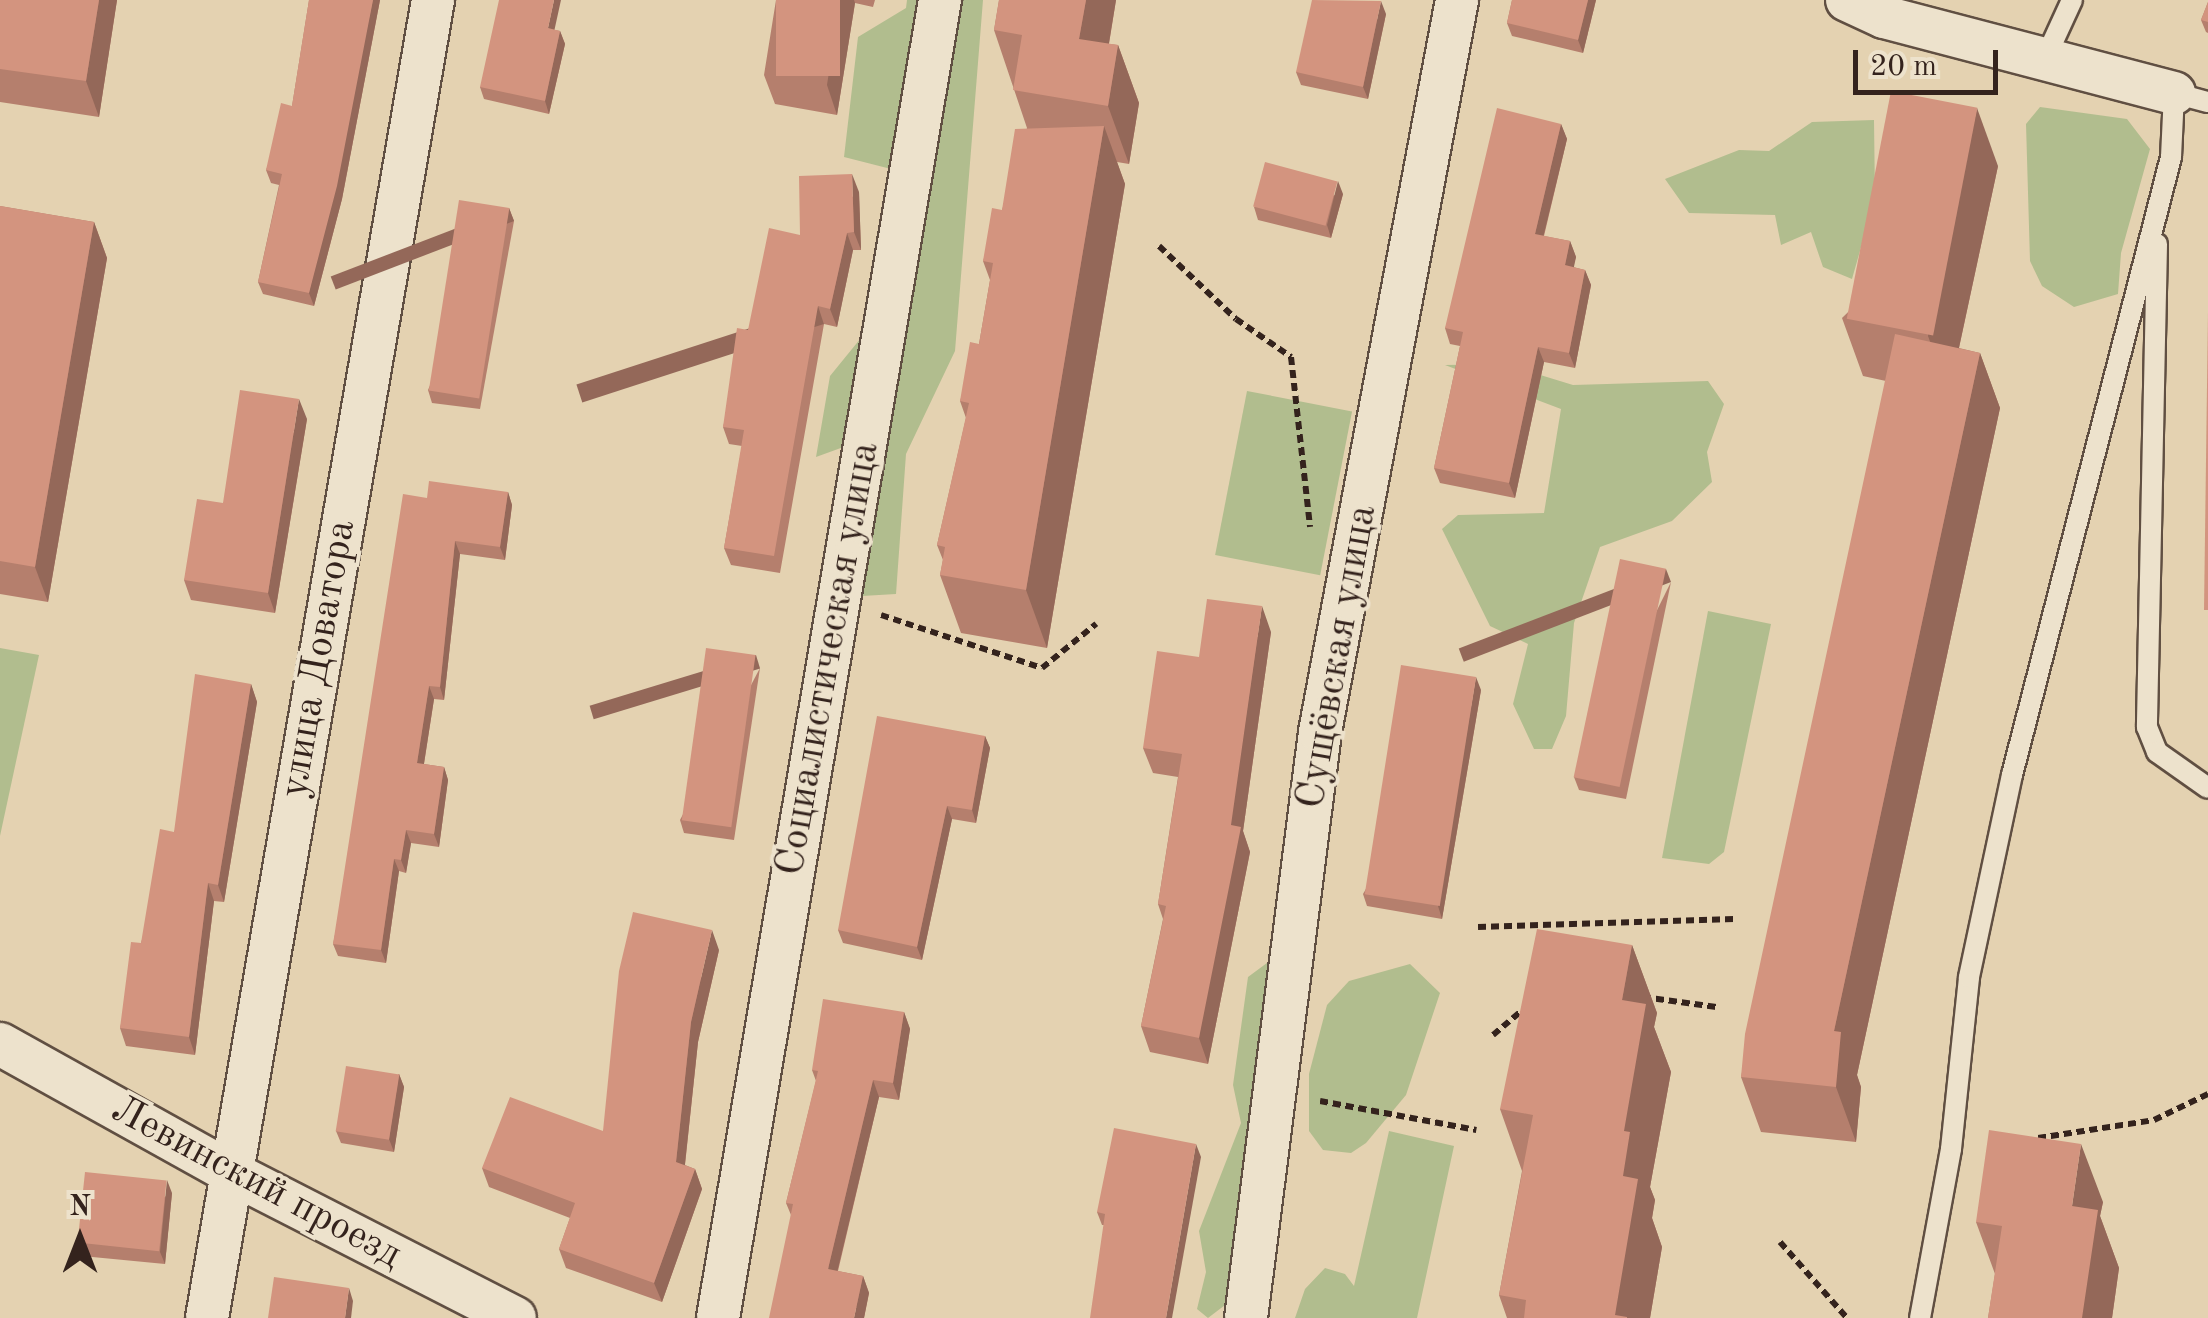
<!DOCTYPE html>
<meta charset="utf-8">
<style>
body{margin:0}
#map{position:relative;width:2208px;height:1318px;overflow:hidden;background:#e4d2b1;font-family:"Old Standard TT",serif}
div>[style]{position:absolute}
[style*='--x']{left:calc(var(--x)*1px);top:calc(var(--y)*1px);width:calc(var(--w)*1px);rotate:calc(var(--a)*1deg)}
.green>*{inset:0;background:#b1bd8e;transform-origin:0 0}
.path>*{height:6px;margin-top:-3px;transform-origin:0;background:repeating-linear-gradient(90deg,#34231d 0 8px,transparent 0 13px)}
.roads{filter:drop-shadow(2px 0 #604f42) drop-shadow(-2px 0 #604f42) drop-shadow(0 2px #604f42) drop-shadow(0 -2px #604f42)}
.service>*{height:20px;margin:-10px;padding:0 10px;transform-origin:10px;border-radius:10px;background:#ede2cc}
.minor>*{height:42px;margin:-21px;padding:0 21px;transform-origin:21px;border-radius:21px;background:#ede2cc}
.wall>*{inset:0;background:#b57f6d}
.shaded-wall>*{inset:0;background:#946859;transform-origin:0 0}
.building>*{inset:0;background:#d3947f;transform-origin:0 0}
span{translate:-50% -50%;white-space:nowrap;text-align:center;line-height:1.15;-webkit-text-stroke:8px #ede2cc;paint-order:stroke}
.street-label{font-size:40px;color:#34231d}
.north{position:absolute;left:30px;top:1188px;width:100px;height:100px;-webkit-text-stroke:8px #ede2cc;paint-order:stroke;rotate:0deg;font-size:28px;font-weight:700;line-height:40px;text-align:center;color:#34231d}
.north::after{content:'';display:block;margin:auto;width:35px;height:45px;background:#34231d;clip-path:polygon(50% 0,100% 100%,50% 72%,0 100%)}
.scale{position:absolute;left:1853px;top:50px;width:145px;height:45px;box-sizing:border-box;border:5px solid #34231d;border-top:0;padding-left:12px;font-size:30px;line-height:35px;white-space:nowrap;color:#34231d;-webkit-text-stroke:8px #ede2cc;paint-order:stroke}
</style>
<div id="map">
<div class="green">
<i style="clip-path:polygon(907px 0,983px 0,955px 351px,906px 454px,896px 594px,862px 596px,882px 433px,816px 457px,830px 376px,865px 333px,895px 170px,844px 157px,858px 37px,906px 8px)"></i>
<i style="clip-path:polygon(2040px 107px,2127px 119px,2150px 149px,2121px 253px,2118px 294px,2074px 307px,2042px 286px,2030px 261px,2026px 124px)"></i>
<i style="clip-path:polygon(1874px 120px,1875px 198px,1852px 279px,1823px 267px,1811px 232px,1781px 245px,1775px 215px,1689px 213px,1665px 179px,1739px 150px,1769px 151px,1812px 122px)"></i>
<i style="clip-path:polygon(1504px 364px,1573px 385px,1708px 381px,1724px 404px,1707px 452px,1712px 482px,1672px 521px,1600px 547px,1574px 623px,1566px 716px,1552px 749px,1534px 749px,1513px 704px,1528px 644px,1490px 626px,1442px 529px,1458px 515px,1544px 513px,1561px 409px,1445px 365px)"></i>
<i style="left:1247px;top:391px;width:107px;height:167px;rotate:11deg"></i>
<i style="clip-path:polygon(1708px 611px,1771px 624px,1724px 852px,1709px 864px,1662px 858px)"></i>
<i style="clip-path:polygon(0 648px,39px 655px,0 836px)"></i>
<i style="clip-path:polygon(1271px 960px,1229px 1302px,1208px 1318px,1197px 1309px,1206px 1272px,1199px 1231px,1241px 1123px,1233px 1085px,1248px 977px)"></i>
<i style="clip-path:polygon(1410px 964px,1440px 993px,1406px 1095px,1366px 1143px,1351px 1153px,1323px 1150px,1309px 1131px,1309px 1074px,1327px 1005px,1349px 981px)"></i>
<i style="clip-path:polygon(1389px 1131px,1454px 1146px,1417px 1318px,1295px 1318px,1305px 1289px,1325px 1268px,1345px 1274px,1354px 1286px)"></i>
</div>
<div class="path">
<i style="--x:1159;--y:246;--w:106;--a:43.5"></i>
<i style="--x:1236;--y:319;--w:67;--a:34.6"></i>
<i style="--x:1291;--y:357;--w:171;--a:83.6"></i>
<i style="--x:881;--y:615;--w:169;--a:18.2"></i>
<i style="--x:1042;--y:668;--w:70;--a:-39.2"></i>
<i style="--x:1478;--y:927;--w:256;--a:-1.8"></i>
<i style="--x:1643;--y:997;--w:74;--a:7.8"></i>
<i style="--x:1493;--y:1035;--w:43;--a:-40.3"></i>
<i style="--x:1320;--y:1101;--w:159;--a:10.5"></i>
<i style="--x:2038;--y:1138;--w:117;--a:-8.8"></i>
<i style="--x:2154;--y:1120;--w:60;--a:-25.7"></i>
<i style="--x:1780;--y:1242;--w:101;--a:48.6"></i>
</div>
<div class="roads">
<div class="service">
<i style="--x:2044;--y:61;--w:67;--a:-65.3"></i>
<i style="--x:2157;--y:244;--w:483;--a:91.2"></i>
<i style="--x:2147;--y:727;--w:27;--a:68"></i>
<i style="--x:2157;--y:752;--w:62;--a:35.2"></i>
<i style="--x:1920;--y:1318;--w:172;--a:-79.6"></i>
<i style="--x:1951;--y:1149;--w:173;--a:-84"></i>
<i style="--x:1969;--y:977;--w:207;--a:-78"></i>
<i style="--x:2012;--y:775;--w:638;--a:-75.57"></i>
<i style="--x:2171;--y:157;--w:64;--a:-87.3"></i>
<i style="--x:2174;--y:93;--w:35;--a:15"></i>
</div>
<div class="minor">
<i style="--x:1847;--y:0;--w:41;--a:24.7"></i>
<i style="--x:1884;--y:17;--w:300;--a:14.7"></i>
<i style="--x:0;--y:1044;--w:263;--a:29.1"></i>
<i style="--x:230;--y:1172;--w:320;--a:27.1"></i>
<i style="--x:207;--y:1318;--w:1337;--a:-80.27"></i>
<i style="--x:718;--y:1318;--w:1337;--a:-80.44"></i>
<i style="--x:1246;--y:1318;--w:591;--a:-82.8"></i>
<i style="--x:1320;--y:732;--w:745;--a:-79.4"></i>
</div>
</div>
<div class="wall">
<i style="clip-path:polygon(0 0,117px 0,99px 117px,0 102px)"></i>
<i style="clip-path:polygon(309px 0,380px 0,342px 199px,314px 306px,263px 294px,258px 282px,279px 185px,271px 183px,266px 170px,292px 106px)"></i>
<i style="clip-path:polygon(776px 0,875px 0,873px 7px,855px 3px,837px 115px,775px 104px,764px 75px)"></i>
<i style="clip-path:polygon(999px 0,1116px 0,1109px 44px,1118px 45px,1139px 103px,1129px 164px,1117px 162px,1125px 184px,1047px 648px,961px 633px,940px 575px,943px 560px,937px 545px,966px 418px,960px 401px,979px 344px,990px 280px,983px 261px,1002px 210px,1027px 128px,994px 30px)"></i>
<i style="clip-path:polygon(1512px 0,1596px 0,1583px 53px,1512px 36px,1507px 23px)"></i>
<i style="clip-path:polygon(2208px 2px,2208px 33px,2206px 32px,2201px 20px)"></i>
<i style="clip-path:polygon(1386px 14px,1368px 99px,1301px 85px,1296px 72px)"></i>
<i style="clip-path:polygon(555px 30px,560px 31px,565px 44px,549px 114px,484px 99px,480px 87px)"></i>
<i style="clip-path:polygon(1561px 124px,1567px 139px,1544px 236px,1570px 241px,1576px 257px,1573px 267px,1585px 270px,1591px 285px,1575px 368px,1544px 362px,1515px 498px,1440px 483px,1434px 468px,1460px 346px,1450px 344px,1445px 328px)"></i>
<i style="clip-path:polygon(1998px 166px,1959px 348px,1980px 353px,2000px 408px,1857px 1075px,1861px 1087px,1856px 1142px,1761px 1132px,1741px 1077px,1886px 381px,1863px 376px,1842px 318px)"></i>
<i style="clip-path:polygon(859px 192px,861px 250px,853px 250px,837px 327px,824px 324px,780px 573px,731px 565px,724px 548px,742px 446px,729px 444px,723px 427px,748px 330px,800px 235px)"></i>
<i style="clip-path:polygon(1343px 194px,1331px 238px,1258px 220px,1254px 207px)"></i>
<i style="clip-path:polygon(0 206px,94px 222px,107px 258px,48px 602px,0 594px)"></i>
<i style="clip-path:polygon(509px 208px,514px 221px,480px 409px,432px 403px,428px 390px)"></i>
<i style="clip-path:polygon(307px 419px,275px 613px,191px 600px,184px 580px,223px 503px)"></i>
<i style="clip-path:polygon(508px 492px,512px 505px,505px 560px,460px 554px,444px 700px,434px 699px,424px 764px,444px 767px,448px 780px,439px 847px,411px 843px,406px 873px,399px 871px,386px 963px,338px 956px,333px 944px,427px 498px)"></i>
<i style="clip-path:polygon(1671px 582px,1626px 799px,1579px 790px,1574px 777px)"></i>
<i style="clip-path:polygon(1271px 632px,1243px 831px,1250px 852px,1208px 1064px,1150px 1052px,1141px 1026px,1163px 919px,1158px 904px,1178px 777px,1153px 773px,1143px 748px,1199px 657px)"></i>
<i style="clip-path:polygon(760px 668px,734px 840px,684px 833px,680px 820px)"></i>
<i style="clip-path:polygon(251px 684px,257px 702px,224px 902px,214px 901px,195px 1055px,126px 1046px,120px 1028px,141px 943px,174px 832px)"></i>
<i style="clip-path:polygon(1481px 690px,1442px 919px,1367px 906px,1363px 894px)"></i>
<i style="clip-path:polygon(985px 736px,990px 748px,976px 823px,952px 819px,922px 960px,843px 943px,838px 930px)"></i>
<i style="clip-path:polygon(1632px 945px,1657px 1013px,1654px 1027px,1671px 1072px,1650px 1187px,1655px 1200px,1652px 1218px,1662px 1247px,1650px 1318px,1507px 1318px,1499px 1295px,1522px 1171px,1500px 1109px)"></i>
<i style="clip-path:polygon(719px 950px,698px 1042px,685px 1165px,695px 1169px,702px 1189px,662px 1302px,566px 1268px,559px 1249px,570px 1218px,489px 1187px,482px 1168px,603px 1131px)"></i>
<i style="clip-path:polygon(904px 1012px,910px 1029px,899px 1100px,879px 1097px,838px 1271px,863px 1276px,869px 1293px,864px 1318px,791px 1215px,786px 1203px,816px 1081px,812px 1070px)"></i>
<i style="clip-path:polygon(399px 1074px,404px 1087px,394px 1152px,341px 1143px,336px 1131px)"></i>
<i style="clip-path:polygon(1201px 1157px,1104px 1225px,1102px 1225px,1097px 1212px)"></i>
<i style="clip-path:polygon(172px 1193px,165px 1264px,82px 1256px,78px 1243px)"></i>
<i style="clip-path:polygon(2103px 1202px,2100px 1216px,2119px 1268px,2112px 1318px,1988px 1318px,1995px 1274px,1976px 1222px)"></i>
</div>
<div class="shaded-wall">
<i style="clip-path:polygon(99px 0,117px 0,99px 117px,86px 81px)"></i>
<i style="clip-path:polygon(373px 0,380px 0,342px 199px,314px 306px,309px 293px)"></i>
<i style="clip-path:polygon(554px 0,561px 0,552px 41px,548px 28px)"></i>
<i style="clip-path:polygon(840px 0,854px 0,855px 3px,837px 115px,827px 85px)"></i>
<i style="clip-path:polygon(1086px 0,1116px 0,1100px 97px,1079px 39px)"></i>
<i style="clip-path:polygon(1588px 0,1596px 0,1583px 53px,1578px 40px)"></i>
<i style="clip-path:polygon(1381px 1px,1386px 14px,1368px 99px,1363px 87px)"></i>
<i style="clip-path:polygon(560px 31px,565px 44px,549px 114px,545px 101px)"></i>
<i style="clip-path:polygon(1118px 45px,1139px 103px,1129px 164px,1108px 106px)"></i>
<i style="clip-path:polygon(1977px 108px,1998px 166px,1949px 394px,1928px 336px)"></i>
<i style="clip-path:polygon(1561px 124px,1567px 139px,1540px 250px,1535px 234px)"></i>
<i style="clip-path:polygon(1104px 126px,1125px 184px,1047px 648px,1026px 590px)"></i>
<i style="clip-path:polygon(852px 174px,859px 192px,861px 250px,854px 232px)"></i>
<i style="clip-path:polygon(1338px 181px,1343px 194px,1331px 238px,1327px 225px)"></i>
<i style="left:509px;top:208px;width:14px;height:191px;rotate:69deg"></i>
<i style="clip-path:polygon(94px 222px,107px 258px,48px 602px,35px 567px)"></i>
<i style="clip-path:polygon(847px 233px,853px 250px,837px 327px,830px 309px)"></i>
<i style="clip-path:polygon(1570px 241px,1576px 257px,1571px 281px,1565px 265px)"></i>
<i style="clip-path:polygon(1585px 270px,1591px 285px,1575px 368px,1569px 353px)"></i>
<i style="left:818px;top:306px;width:19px;height:254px;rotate:72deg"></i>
<i style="clip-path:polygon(1538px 347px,1544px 362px,1515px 498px,1509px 483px)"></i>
<i style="clip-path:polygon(1980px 353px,2000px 408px,1857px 1075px,1861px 1087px,1856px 1142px,1836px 1087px,1834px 1031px)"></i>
<i style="clip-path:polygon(299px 399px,307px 419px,275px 613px,268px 593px)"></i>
<i style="clip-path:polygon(508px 492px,512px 505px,505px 560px,500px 547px)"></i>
<i style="clip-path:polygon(455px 541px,460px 554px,444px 700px,440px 687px)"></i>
<i style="left:1666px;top:569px;width:14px;height:222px;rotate:69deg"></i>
<i style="clip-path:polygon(1262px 606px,1271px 632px,1243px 831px,1250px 852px,1208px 1064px,1199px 1038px)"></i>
<i style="left:756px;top:655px;width:14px;height:174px;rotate:73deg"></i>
<i style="clip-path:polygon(1476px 677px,1481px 690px,1442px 919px,1438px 906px)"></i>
<i style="clip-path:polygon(251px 684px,257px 702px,224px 902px,218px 885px)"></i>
<i style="clip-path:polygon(429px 686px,434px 699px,422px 776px,417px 763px)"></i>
<i style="clip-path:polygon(985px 736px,990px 748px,976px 823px,972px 810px)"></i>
<i style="clip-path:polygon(444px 767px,448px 780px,439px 847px,434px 834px)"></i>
<i style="clip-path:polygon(947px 806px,952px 819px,922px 960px,917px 947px)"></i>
<i style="clip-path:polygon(406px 830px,411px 843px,406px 873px,401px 860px)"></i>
<i style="clip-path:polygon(394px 859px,399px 871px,386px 963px,381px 950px)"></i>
<i style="clip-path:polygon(208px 883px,214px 901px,195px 1055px,189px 1037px)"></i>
<i style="clip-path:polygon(712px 930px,719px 950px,698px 1042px,683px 1182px,676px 1162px,691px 1022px)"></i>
<i style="clip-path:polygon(1632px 945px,1657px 1013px,1654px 1027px,1671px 1072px,1650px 1187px,1655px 1200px,1652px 1218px,1662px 1247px,1650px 1318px,1616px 1318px,1615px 1315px,1623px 1176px,1622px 1000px)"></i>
<i style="clip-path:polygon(904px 1012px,910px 1029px,899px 1100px,893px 1083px)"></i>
<i style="clip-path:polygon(399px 1074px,404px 1087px,394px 1152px,389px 1139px)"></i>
<i style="clip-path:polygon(873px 1080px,879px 1097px,834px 1285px,828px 1269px)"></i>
<i style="clip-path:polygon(1196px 1144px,1201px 1157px,1172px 1318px,1166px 1318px)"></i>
<i style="clip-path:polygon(2081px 1144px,2103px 1202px,2100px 1216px,2119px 1268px,2112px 1318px,2082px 1318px,2072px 1206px)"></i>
<i style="clip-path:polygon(695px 1169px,702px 1189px,662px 1302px,654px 1283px)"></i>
<i style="clip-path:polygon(167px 1180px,172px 1193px,165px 1264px,160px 1252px)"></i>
<i style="clip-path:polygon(863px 1276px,869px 1293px,864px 1318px,854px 1318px)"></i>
<i style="clip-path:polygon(349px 1288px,353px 1301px,351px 1318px,345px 1318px)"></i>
</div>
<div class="building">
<i style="clip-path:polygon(0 0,99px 0,86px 81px,0 69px)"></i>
<i style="clip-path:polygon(309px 0,373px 0,337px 186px,309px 293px,258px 282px,282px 174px,266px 170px,281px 103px,292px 106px)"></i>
<i style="clip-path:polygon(499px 0,554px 0,548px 28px,560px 31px,545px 101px,480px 87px)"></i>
<i style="left:776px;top:0;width:64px;height:76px"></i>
<i style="clip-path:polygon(999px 0,1086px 0,1079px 39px,1118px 45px,1108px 106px,1013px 90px,1022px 35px,994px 30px)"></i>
<i style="clip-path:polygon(1312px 0,1381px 1px,1363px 87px,1296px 72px)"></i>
<i style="clip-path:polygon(1512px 0,1588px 0,1578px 40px,1507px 23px)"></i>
<i style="clip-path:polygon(2208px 2px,2208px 22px,2201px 20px)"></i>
<i style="left:1891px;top:91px;width:88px;height:232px;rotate:11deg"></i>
<i style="clip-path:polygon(1497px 108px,1561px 124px,1535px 234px,1570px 241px,1565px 265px,1585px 270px,1569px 353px,1538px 347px,1509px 483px,1434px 468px,1463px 332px,1445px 328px)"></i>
<i style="clip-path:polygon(1104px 126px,1026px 590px,940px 575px,945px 547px,937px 545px,969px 403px,960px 401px,970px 342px,979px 344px,993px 263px,983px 261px,992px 208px,1002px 210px,1015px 129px)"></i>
<i style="left:1265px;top:162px;width:75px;height:46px;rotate:15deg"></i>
<i style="clip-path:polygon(852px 174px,854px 232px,847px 233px,830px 309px,818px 306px,774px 556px,724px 548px,744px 430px,723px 427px,737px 328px,748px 330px,769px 228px,800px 235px,799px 176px)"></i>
<i style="left:459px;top:200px;width:51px;height:193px;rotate:9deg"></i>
<i style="clip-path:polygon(0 206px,94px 222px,35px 567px,0 561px)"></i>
<i style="clip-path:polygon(2208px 311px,2208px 610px,2204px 610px)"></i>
<i style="clip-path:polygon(1895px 334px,1980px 353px,1834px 1031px,1841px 1032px,1836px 1087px,1741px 1077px,1745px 1034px)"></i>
<i style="clip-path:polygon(240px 390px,299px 399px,268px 593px,184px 580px,197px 499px,223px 503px)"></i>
<i style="clip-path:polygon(429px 481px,508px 492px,500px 547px,455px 541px,440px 687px,429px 686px,417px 763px,444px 767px,434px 834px,406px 830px,401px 860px,394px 859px,381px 950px,333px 944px,403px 494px,427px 498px)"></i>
<i style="left:1620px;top:559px;width:47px;height:223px;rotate:12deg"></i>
<i style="clip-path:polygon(1207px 599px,1262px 606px,1231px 825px,1241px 827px,1199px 1038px,1141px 1026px,1166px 906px,1158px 904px,1182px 754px,1143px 748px,1157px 651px,1199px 657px)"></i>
<i style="left:706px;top:648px;width:50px;height:174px;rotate:8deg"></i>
<i style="left:1401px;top:665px;width:76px;height:232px;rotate:9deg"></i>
<i style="clip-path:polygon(195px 674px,251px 684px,218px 885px,208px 883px,189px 1037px,120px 1028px,131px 942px,141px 943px,160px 829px,174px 832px)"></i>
<i style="clip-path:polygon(877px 716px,985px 736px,972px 810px,947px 806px,917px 947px,838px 930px)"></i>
<i style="clip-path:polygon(633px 912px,712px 930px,691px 1022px,676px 1162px,695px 1169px,654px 1283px,559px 1249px,575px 1203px,482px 1168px,510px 1097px,603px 1131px,619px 971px)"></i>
<i style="clip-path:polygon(1537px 929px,1632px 945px,1622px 1000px,1646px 1004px,1624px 1131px,1630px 1132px,1623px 1176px,1638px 1179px,1615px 1315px,1627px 1317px,1627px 1318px,1524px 1318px,1526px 1300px,1499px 1295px,1533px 1115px,1500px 1109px)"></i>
<i style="clip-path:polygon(823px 999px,904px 1012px,893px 1083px,873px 1080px,828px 1269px,863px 1276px,854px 1318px,769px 1318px,793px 1204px,786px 1203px,818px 1071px,812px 1070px)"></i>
<i style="left:346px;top:1066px;width:54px;height:66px;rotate:9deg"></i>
<i style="clip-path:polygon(1114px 1128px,1196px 1144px,1166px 1318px,1090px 1318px,1105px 1214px,1097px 1212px)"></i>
<i style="clip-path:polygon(1989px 1130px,2081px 1144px,2072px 1206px,2098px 1210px,2082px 1318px,1988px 1318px,2002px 1226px,1976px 1222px)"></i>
<i style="left:85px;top:1172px;width:82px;height:71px;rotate:6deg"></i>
<i style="clip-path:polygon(274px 1277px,349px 1288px,345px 1318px,268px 1318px)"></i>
</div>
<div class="street-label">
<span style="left:1338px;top:657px;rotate:-80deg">Сущёвская улица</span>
<span style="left:319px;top:659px;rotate:-80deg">улица Доватора</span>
<span style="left:829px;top:659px;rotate:-80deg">Социалистическая улица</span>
<span style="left:256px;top:1183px;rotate:28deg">Левинский проезд</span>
</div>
<div class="north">N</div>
<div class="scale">20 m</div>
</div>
